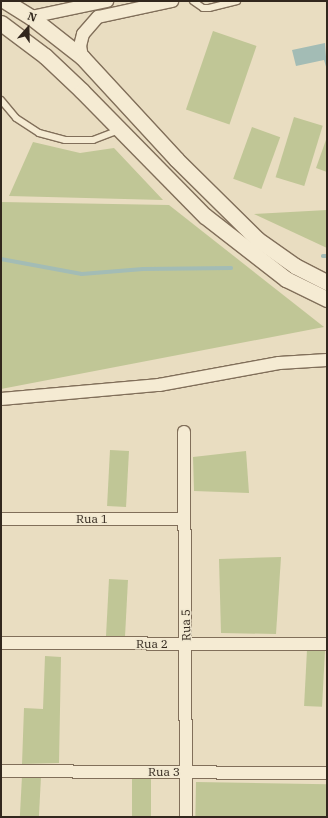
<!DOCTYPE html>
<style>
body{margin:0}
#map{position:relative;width:328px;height:818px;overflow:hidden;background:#e9ddc1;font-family:"IBM Plex Serif",serif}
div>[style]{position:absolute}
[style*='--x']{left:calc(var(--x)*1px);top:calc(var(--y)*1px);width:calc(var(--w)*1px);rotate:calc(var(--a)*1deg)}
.green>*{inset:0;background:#c0c696;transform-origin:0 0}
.water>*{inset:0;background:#a3bcb5}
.stream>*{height:3.5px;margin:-1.75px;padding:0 1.75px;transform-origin:1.75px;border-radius:1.75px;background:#a3bcb5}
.roads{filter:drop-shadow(1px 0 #816f5a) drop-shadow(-1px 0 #816f5a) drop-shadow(0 1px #816f5a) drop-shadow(0 -1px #816f5a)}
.service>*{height:6px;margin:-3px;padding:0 3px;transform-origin:3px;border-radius:3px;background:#f5ebd3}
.minor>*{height:12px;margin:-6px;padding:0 6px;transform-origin:6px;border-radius:6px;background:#f5ebd3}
.tertiary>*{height:15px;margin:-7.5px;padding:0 7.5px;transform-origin:7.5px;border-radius:7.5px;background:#f5ebd3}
span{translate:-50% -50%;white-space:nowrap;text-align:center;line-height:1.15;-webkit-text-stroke:3px #f1e8d0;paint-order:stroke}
.street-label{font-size:12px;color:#32271d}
.frame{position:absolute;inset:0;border:2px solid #32271d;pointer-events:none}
.north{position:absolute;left:8px;top:8px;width:40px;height:40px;-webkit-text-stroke:3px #f1e8d0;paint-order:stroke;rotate:20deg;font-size:11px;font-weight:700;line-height:16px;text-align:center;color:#32271d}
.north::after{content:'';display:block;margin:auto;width:14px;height:18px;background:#32271d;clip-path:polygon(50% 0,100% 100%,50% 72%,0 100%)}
</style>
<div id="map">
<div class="green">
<i style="left:213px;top:31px;width:46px;height:83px;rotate:19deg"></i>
<i style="left:294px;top:117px;width:30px;height:63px;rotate:17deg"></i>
<i style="left:252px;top:127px;width:30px;height:55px;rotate:20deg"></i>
<i style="clip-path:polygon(327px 137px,327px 172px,316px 168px)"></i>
<i style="clip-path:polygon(33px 142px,80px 153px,114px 148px,163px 200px,9px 196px)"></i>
<i style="clip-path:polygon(1px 202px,169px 205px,324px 327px,1px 389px)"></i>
<i style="clip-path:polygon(327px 210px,327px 248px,254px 214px)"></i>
<i style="left:110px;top:450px;width:19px;height:56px;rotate:3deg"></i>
<i style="clip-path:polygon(246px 451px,249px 493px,194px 491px,193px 457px)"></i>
<i style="clip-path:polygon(281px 557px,276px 634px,221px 633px,219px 559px)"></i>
<i style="left:109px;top:579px;width:19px;height:57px;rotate:3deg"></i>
<i style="left:307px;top:650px;width:18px;height:56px;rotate:3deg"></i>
<i style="clip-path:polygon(45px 656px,61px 657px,59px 763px,22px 764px,24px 708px,43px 709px)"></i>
<i style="left:22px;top:776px;width:19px;height:41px;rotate:3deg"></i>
<i style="left:132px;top:779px;width:19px;height:38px"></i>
<i style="left:196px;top:782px;width:131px;height:35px;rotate:1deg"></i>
</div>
<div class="water">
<i style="clip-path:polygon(325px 43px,327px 70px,324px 60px,296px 66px,292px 50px)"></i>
</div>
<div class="stream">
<i style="--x:323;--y:256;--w:4;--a:0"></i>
<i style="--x:1;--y:259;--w:82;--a:10.5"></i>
<i style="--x:82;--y:274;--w:61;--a:-4.7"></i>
<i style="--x:143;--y:269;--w:88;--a:-0.7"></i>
</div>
<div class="roads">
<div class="service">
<i style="--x:193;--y:1;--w:12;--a:35"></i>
<i style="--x:203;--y:8;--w:6;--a:0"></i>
<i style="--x:209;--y:8;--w:29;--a:-14"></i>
<i style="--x:1;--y:100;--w:23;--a:50"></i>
<i style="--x:16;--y:118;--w:27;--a:33"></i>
<i style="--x:39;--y:133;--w:27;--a:15"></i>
<i style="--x:65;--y:140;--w:28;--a:0"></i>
<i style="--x:93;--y:140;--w:28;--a:-21"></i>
</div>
<div class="minor">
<i style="--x:31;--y:17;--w:78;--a:-11.9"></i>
<i style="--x:82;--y:57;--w:11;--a:-100"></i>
<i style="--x:80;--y:46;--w:12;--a:-76"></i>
<i style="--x:83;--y:34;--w:23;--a:-49"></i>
<i style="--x:98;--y:17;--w:76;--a:-12.2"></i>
<i style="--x:1;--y:399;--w:159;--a:-5.1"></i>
<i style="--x:159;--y:385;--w:122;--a:-10.4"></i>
<i style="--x:279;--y:363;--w:48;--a:-3.6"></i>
<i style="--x:184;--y:432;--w:385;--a:89.7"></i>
<i style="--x:1;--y:519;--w:182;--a:0"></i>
<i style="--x:1;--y:643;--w:326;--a:0.2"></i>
<i style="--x:1;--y:771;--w:326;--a:0.4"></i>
</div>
<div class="tertiary">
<i style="--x:5;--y:1;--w:31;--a:32"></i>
<i style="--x:31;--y:17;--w:65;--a:38.1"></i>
<i style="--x:82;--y:57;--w:139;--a:47.3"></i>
<i style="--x:176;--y:159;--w:114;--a:44.6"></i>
<i style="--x:257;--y:239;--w:47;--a:35.4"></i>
<i style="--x:295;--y:266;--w:36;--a:27"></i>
<i style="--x:1;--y:23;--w:55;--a:36.9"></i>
<i style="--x:45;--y:56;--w:51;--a:43.4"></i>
<i style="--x:82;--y:91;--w:175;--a:45.5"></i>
<i style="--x:205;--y:216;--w:103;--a:37.9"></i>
<i style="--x:286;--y:279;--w:46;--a:26"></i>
</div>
</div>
<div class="street-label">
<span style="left:92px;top:519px">Rua 1</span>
<span style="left:186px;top:625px;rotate:-91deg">Rua 5</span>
<span style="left:152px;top:644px">Rua 2</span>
<span style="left:164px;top:772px">Rua 3</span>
</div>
<div class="frame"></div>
<div class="north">N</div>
</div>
